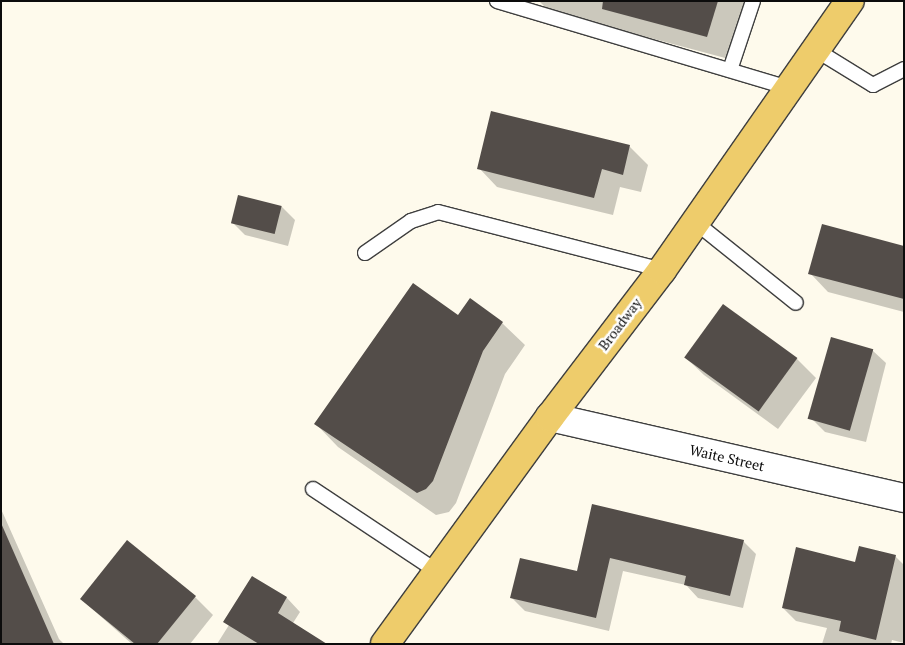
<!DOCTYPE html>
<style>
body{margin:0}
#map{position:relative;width:905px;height:645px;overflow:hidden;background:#fefaec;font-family:"PT Serif",serif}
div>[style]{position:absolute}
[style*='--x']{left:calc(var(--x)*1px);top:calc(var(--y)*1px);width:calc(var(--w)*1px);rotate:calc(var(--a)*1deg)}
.shadow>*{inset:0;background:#0003}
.building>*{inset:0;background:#534d49;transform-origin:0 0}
.roads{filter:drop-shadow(1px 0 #3f3f3f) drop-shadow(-1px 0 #3f3f3f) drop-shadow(0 1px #3f3f3f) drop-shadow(0 -1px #3f3f3f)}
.service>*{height:14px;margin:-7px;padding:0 7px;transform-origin:7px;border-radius:7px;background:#fff}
.minor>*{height:28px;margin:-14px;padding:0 14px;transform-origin:14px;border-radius:14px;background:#fff}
.primary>*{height:28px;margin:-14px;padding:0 14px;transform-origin:14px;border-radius:14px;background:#eecc6b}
span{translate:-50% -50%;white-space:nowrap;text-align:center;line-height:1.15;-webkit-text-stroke:5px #fff;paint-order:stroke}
.street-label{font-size:14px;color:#0c0c0c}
.frame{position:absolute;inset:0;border:2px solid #0c0c0c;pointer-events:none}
</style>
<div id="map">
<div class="shadow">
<i style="clip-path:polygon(539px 1px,747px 1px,729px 59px,549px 11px)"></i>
<i style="clip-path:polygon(629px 146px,648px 165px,641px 192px,620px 187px,613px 215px,497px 187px,479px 168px)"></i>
<i style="clip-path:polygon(282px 207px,295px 220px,288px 246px,245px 235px,232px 222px)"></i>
<i style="clip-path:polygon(904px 247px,904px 312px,828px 292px,810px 273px)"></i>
<i style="clip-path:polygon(458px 316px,502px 323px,525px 345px,505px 374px,456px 503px,449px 512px,436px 515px,338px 447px,316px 424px)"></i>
<i style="clip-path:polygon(872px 350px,886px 363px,866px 442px,825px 432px,812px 419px)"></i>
<i style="clip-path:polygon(685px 357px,797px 359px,816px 378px,778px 429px,704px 375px)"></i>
<i style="clip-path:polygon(593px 505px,743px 541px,756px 554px,743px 608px,698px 598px,686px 585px,623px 571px,609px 631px,525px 611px,512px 598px,578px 573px)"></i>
<i style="clip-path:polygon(1px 509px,59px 639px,64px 644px,7px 644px,1px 632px)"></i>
<i style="clip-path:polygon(895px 556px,904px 565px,904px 643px,892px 640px,891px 644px,822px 644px,827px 628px,796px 621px,783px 608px,856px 563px)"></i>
<i style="clip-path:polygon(252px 578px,287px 598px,300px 612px,293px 623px,316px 644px,217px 644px,229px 625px,225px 622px)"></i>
<i style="clip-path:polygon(195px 597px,213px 615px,190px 644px,132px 644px,81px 599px)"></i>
</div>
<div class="building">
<i style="clip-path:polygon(603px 1px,718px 1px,707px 37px,602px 9px)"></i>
<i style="clip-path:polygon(491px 111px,630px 145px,623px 175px,602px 169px,594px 198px,477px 169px)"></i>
<i style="left:238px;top:195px;width:45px;height:29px;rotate:14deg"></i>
<i style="clip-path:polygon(822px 224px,904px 246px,904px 299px,808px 274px)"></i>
<i style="clip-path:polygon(413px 283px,458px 315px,470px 298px,503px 322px,483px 351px,433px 481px,426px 489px,417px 493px,314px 424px)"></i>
<i style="left:723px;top:304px;width:92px;height:66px;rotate:36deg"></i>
<i style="left:831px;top:337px;width:44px;height:85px;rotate:16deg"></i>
<i style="clip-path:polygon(592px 504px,744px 540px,730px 596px,684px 585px,686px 576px,610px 558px,596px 618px,510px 598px,520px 558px,577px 571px)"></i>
<i style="clip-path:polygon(1px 523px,54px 644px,1px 644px)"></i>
<i style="clip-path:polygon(127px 540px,196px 596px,157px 644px,135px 644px,80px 599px)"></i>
<i style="clip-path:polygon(859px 546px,896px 555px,876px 640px,839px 631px,841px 621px,782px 608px,796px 547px,855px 562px)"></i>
<i style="clip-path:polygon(252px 576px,287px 597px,278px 613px,327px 644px,259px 644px,223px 622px)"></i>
</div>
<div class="roads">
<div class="service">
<i style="--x:497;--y:1;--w:305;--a:16.6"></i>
<i style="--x:816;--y:50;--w:67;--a:31.6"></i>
<i style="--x:873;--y:85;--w:35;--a:-27"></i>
<i style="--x:730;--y:70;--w:73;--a:-71.6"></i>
<i style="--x:695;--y:222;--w:129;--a:38.7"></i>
<i style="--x:365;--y:253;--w:56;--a:-34.8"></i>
<i style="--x:411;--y:221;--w:28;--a:-18"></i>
<i style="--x:438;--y:212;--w:231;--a:14.5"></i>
<i style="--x:313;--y:489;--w:150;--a:33.6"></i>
</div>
<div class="minor">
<i style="--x:550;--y:417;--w:363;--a:12.9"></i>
</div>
<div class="primary">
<i style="--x:385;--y:644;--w:281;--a:-54"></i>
<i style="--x:550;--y:417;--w:185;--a:-52.7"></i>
<i style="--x:662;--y:270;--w:328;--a:-55.1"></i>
</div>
</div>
<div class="street-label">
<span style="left:620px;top:324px;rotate:-53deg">Broadway</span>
<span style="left:727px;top:458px;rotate:13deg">Waite Street</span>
</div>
<div class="frame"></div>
</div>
